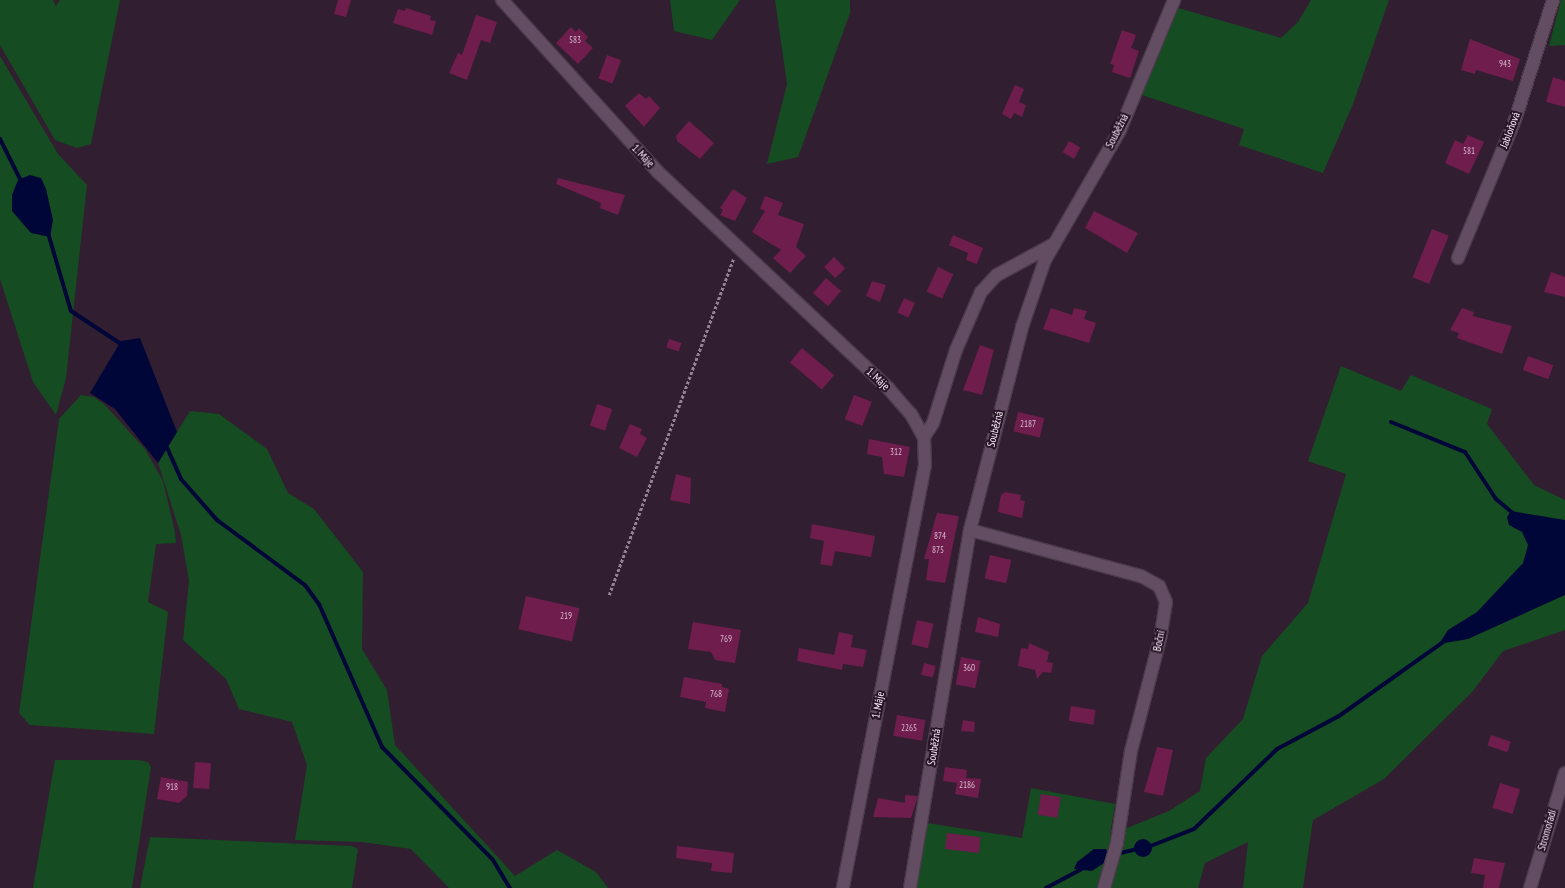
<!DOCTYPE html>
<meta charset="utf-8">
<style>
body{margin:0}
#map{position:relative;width:1565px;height:888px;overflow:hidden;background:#311e31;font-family:"PT Sans Narrow",sans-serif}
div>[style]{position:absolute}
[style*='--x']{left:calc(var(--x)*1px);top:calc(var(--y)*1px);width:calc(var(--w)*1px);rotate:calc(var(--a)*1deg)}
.green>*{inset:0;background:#164c21}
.water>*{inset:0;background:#000638}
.round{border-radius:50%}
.stream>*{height:4px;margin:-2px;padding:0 2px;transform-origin:2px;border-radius:2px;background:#000638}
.building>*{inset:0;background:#6e1d4c;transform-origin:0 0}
.path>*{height:2.5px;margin-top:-1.25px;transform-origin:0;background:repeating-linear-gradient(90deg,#948393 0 3px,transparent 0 5px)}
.roads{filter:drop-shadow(1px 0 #4b3a4b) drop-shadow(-1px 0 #4b3a4b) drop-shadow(0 1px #4b3a4b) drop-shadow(0 -1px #4b3a4b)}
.minor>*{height:12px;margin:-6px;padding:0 6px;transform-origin:6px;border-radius:6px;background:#634d62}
span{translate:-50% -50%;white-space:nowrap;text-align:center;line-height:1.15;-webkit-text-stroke:4px #271427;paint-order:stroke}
.number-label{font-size:9px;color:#d9bad0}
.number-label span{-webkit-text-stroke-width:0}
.street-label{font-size:11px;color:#fdeffc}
</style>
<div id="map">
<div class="green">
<i style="clip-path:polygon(0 0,53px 0,56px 6px,60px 0,120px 0,91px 144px,77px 148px,55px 140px,0 45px)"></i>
<i style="clip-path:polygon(670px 0,740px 0,712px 40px,674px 31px)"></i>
<i style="clip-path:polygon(775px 0,850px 0,850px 13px,798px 157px,767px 164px,787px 84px)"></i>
<i style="clip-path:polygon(1311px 0,1389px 0,1353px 104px,1323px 173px,1239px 145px,1244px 129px,1142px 95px,1175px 7px,1281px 38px,1298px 22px)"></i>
<i style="clip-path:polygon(1561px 0,1565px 0,1565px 45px,1549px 46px)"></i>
<i style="clip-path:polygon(0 56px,58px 154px,87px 185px,66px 378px,56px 415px,33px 382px,0 279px)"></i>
<i style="clip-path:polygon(1341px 366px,1401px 391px,1411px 375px,1492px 409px,1487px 424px,1534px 485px,1565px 500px,1565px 630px,1503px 651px,1473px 691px,1384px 779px,1313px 820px,1303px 888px,1243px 888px,1248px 842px,1205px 863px,1198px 888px,916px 888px,927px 823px,1022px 838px,1031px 788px,1115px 804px,1110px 835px,1169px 811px,1200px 791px,1206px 758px,1243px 719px,1262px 656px,1308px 603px,1346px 474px,1308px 461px)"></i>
<i style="clip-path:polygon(81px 395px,94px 397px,104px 404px,145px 449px,163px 481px,175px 532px,176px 543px,156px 544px,148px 602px,168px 612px,154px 734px,30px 725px,19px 713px,59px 419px)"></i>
<i style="clip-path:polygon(190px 411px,219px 414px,267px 449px,288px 493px,314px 509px,363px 572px,362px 649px,387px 690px,395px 745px,515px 876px,557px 850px,596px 872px,608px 888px,449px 888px,411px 849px,362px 842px,295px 840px,307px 765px,292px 722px,239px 709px,226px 679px,183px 640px,189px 581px,181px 535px,158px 463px)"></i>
<i style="clip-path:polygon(55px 760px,138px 760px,148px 762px,151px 767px,132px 888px,33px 888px)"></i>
<i style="clip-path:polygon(150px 837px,352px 846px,358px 849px,352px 888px,140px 888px)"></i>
</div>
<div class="water">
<i style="clip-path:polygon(30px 175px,41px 178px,46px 189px,53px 220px,50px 237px,31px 233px,12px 211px,12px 195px,18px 180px)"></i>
<i style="clip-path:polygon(140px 338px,177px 432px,158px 463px,115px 409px,90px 393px,121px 341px)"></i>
<i style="clip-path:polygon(1511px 511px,1565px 520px,1565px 595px,1468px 639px,1439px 644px,1448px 630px,1477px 612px,1523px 563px,1528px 545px,1522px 532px,1509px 525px,1507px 517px)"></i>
<i class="round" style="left:1134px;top:839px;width:18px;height:18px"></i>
<i style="clip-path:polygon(1094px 849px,1106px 849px,1109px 855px,1104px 863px,1092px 871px,1074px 869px,1077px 862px)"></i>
</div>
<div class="stream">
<i style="--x:0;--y:139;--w:49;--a:63.4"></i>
<i style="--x:48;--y:233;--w:81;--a:73.6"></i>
<i style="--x:71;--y:311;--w:64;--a:33.4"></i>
<i style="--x:1391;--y:422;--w:80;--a:22.1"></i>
<i style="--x:1465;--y:452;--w:56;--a:56.6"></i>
<i style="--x:1496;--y:499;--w:23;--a:40"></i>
<i style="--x:165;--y:443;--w:39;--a:66"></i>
<i style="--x:181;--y:479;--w:55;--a:48.7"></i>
<i style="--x:217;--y:520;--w:109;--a:36.5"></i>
<i style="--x:305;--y:585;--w:24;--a:54"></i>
<i style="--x:319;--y:604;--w:156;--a:66.2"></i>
<i style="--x:382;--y:747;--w:158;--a:45.5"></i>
<i style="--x:493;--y:860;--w:33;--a:59"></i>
<i style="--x:1148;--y:847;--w:49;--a:-21.4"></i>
<i style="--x:1194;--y:829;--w:115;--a:-43.9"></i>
<i style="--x:1277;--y:749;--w:70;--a:-28"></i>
<i style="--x:1339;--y:716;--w:128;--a:-35.4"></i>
<i style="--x:1116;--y:854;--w:22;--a:-13"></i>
<i style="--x:1046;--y:888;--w:40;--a:-28"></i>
</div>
<div class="building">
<i style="clip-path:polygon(338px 0,351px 0,346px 17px,334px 14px)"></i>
<i style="clip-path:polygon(406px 8px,431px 16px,430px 20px,436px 21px,432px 35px,393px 23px,398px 9px,405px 11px)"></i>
<i style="clip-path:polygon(476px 15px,497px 22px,490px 43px,481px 40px,467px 80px,449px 73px,458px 53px,462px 55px)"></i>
<i style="clip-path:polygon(571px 27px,576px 32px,579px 28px,588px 37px,585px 41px,593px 48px,578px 64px,556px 43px)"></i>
<i style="clip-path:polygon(1122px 30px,1136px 35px,1131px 48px,1139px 51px,1130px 78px,1112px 72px,1114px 65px,1110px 64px)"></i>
<i style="clip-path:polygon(1470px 39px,1520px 59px,1513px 81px,1476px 70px,1475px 74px,1461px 70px)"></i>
<i style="left:607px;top:55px;width:15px;height:25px;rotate:20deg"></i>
<i style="clip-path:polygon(1553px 77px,1565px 81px,1565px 107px,1546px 102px)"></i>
<i style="clip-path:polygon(1015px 85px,1024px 89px,1019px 102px,1026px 105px,1022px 117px,1014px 113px,1011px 119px,1002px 114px)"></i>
<i style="clip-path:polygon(639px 93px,646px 99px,649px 96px,660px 108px,644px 127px,625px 106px)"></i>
<i style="clip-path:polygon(689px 121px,714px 143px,700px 159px,677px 141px,676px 136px)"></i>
<i style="clip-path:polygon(1468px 135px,1484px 142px,1469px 174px,1445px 163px,1455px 140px,1463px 144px)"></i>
<i style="left:1069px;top:141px;width:13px;height:13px;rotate:29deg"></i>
<i style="clip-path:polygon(558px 178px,625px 195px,618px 215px,600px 208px,601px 203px,556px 184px)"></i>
<i style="clip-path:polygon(733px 189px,747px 198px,735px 221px,720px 215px,723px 210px,720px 208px)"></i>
<i style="clip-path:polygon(765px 196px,783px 203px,778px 215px,804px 224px,796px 247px,806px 256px,790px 273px,773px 258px,781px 250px,752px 232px,765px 211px,760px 209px)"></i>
<i style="clip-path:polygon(1094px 211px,1138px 233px,1127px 253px,1085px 228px)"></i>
<i style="left:1432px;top:229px;width:18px;height:52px;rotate:22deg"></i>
<i style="clip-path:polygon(953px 235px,983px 248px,977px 264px,966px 260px,968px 253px,949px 245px)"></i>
<i style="left:834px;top:257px;width:16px;height:14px;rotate:45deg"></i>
<i style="left:938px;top:267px;width:17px;height:27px;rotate:25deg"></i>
<i style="clip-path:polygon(1551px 272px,1565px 277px,1565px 297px,1544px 292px)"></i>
<i style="left:826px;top:278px;width:20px;height:20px;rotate:41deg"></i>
<i style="clip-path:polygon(872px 281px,886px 285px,880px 302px,866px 296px)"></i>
<i style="left:904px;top:298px;width:12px;height:16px;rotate:24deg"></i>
<i style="clip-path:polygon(1051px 308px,1072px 315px,1074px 308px,1087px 311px,1084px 319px,1096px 323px,1089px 343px,1043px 329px)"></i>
<i style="clip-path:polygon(1462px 308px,1474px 312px,1473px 316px,1512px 326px,1502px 354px,1457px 338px,1459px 333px,1450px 330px)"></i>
<i style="left:669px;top:339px;width:13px;height:9px;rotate:18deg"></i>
<i style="clip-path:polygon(980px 345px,994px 350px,982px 395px,963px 390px)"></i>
<i style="left:802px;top:348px;width:42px;height:19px;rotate:40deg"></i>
<i style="left:1528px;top:356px;width:27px;height:15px;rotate:20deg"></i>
<i style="left:854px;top:395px;width:19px;height:26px;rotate:21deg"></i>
<i style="left:597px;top:404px;width:16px;height:23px;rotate:18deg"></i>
<i style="left:1018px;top:412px;width:27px;height:20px;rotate:13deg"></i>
<i style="clip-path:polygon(630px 424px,642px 429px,640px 434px,647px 438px,637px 457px,619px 448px)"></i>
<i style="clip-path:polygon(869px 439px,910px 447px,904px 477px,884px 474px,882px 457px,867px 454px)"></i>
<i style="clip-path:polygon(676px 474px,691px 478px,690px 504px,670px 500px)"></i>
<i style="clip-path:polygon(1005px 492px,1021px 495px,1020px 500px,1025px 501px,1022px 518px,998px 512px,1001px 495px)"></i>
<i style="clip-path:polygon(937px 513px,959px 516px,945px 583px,926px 580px,929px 559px,924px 559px)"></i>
<i style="clip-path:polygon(812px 524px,875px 536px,871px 557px,835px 551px,832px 566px,820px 564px,824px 541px,810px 538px)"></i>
<i style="left:990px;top:555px;width:22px;height:24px;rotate:13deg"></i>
<i style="left:526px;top:596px;width:55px;height:34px;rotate:13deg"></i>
<i style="clip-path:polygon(978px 617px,1000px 624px,998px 637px,975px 632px)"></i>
<i style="left:917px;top:620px;width:17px;height:25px;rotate:13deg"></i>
<i style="clip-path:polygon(693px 622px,741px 630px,735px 663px,715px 660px,711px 652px,688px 649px)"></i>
<i style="clip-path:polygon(839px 632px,853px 635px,851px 647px,867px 650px,863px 667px,843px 664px,842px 670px,797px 661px,799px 648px,834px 655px)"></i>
<i style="clip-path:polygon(1029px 643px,1049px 652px,1047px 662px,1053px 663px,1051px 673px,1043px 672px,1037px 679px,1035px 670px,1018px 666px,1021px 648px,1028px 649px)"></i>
<i style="left:961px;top:657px;width:20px;height:28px;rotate:11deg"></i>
<i style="left:924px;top:663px;width:12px;height:12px;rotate:14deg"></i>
<i style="clip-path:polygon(684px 677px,722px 684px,722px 687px,729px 689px,725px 712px,705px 708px,706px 702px,680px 697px)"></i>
<i style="left:1071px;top:706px;width:25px;height:15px;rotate:9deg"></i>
<i style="left:897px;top:715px;width:29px;height:21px;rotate:10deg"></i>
<i style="clip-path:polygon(963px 720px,975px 722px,974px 732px,961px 731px)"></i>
<i style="left:1491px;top:735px;width:21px;height:11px;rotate:19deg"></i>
<i style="clip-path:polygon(1157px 747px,1173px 750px,1163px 796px,1144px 792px)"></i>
<i style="left:195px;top:762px;width:16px;height:26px;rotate:4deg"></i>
<i style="clip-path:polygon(945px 767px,967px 770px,966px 778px,981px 779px,978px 798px,955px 794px,957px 783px,943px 781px)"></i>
<i style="clip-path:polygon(161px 777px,188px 782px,187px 796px,179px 803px,157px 799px)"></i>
<i style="left:1500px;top:783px;width:21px;height:26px;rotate:17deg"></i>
<i style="left:1041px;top:794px;width:20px;height:21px;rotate:9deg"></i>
<i style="clip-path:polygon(905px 795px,918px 796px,911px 818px,873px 817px,878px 798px,905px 803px)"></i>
<i style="left:947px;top:833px;width:34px;height:16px;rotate:7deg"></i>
<i style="clip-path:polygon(677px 846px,734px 853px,732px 873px,711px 871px,712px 863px,676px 858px)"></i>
<i style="clip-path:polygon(1474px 858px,1505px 863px,1499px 888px,1483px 888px,1485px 875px,1471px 873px)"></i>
</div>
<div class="path">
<i style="--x:609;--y:595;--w:358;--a:-69.7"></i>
</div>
<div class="roads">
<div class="minor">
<i style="--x:502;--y:0;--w:232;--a:47.8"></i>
<i style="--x:658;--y:172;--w:316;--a:43.2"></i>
<i style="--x:888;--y:388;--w:35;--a:49"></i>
<i style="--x:911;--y:414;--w:26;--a:61"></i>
<i style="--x:924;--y:437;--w:28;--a:88"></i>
<i style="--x:925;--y:465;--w:431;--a:101"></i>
<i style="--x:1458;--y:258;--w:149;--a:-67.6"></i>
<i style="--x:1515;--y:120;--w:126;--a:-72.4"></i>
<i style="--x:924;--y:437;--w:17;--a:-57"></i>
<i style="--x:933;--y:423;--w:77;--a:-72.5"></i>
<i style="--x:956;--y:350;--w:63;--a:-66.7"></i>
<i style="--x:981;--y:292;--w:23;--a:-47"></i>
<i style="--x:997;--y:275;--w:65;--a:-28.5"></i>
<i style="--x:970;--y:530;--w:177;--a:15.1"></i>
<i style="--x:1141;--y:576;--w:21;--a:29"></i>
<i style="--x:1159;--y:586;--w:17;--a:66"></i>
<i style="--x:1166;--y:602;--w:33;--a:99"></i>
<i style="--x:1161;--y:635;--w:120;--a:104.5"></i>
<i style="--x:1131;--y:751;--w:93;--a:98.7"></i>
<i style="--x:1117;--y:843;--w:47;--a:106.1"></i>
<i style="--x:910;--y:888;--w:363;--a:-80.5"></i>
<i style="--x:970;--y:530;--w:210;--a:-75.6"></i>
<i style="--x:1022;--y:327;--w:71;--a:-71.1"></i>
<i style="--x:1045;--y:260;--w:150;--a:-60"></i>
<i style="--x:1120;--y:130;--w:141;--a:-67.4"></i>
<i style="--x:1530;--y:888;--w:120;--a:-73.1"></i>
</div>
</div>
<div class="number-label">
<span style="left:575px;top:40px">583</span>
<span style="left:1505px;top:64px">943</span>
<span style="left:1469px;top:151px">581</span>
<span style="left:1028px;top:424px">2187</span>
<span style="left:896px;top:452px">312</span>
<span style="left:940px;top:536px">874</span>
<span style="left:938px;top:550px">875</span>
<span style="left:566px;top:616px">219</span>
<span style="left:726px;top:639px">769</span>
<span style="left:969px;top:668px">360</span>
<span style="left:716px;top:694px">768</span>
<span style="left:909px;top:728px">2265</span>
<span style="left:967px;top:785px">2186</span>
<span style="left:172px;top:787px">918</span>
</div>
<div class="street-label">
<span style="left:1510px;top:130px;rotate:-69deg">Jabloňová</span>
<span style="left:1117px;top:131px;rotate:-63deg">Souběžná</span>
<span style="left:643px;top:156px;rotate:47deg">1. Máje</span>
<span style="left:878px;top:379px;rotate:43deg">1. Máje</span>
<span style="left:995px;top:429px;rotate:-76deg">Souběžná</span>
<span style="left:1159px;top:641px;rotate:-78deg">Boční</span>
<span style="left:878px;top:705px;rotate:-79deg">1. Máje</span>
<span style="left:934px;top:747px;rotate:-81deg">Souběžná</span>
<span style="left:1547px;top:830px;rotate:-74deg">Stromořadí</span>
</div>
</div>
